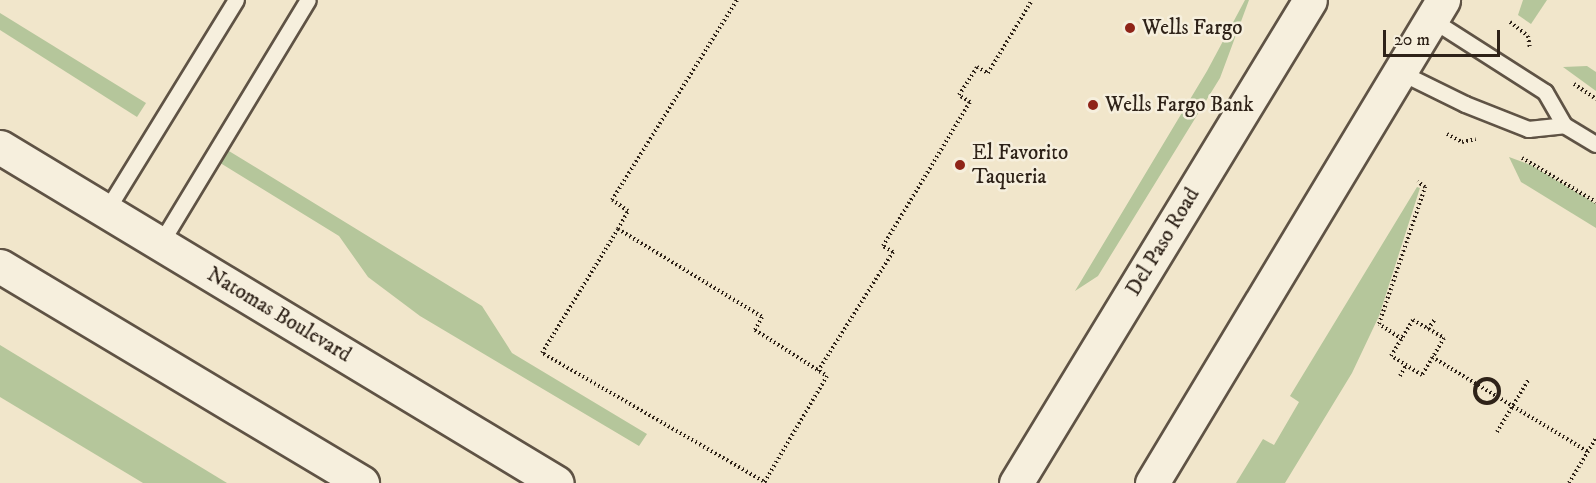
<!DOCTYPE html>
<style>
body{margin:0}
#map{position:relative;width:1596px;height:483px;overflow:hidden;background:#f1e6cb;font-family:"IM FELL DW Pica",serif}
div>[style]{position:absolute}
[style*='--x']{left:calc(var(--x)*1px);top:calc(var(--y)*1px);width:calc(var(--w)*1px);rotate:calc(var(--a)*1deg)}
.green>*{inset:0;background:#b5c69b}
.path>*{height:4px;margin-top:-2px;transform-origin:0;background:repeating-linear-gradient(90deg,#2e2218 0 1.5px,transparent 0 4.5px)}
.path>.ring{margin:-2px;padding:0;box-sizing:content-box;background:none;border:4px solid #2e2218;border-radius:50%}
.roads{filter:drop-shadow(2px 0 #5f5345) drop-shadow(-2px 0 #5f5345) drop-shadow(0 2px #5f5345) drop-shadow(0 -2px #5f5345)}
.service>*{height:15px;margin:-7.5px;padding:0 7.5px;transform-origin:7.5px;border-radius:7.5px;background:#f6efdd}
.secondary>*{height:33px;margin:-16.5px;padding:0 16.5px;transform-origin:16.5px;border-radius:16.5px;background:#f6efdd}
.dots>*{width:16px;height:16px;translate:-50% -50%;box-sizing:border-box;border:3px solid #f6efdd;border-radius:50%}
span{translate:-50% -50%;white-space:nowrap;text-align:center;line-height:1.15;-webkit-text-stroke:5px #f6efdd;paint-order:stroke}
.poi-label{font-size:21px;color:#2e2218}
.left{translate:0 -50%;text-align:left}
.street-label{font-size:21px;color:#2e2218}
.scale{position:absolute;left:1383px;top:30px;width:117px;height:27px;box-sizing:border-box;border:3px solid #2e2218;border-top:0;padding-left:8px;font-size:18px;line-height:21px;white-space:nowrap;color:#2e2218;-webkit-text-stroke:4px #f6efdd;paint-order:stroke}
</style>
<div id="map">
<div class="green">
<i style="clip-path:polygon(1245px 0,1249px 0,1220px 78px,1098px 276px,1075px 291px,1207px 71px)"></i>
<i style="clip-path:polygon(1523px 0,1547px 0,1531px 24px,1518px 15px)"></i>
<i style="clip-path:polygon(0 13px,146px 103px,137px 117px,0 30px)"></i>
<i style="clip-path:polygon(1587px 66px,1596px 72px,1596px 91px,1563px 67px)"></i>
<i style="clip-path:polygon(224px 148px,482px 306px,512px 353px,647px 434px,639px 446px,420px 316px,368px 277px,339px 236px,217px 161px)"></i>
<i style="clip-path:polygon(1509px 157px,1531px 165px,1596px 204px,1596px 228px,1521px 182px)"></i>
<i style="clip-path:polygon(1417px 187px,1420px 188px,1379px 316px,1352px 373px,1285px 483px,1236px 483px,1263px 439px,1274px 445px,1299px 402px,1290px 396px)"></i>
<i style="clip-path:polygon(0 345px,227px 483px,143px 483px,0 397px)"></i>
</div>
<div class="path">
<i style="--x:1510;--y:22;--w:23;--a:38"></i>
<i style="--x:1528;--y:36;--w:13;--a:81"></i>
<i style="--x:1574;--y:84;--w:27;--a:34"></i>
<i style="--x:1447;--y:134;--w:17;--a:28"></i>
<i style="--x:1462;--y:142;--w:14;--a:-12"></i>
<i style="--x:1522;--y:158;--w:86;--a:30.7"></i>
<i style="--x:618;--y:229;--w:21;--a:-61"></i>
<i style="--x:628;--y:211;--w:19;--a:-145"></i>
<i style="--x:612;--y:200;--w:236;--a:-58"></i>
<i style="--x:1413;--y:320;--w:36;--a:30"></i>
<i style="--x:1444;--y:338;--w:43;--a:120.7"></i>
<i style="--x:1422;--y:375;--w:36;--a:-148"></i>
<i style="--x:1391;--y:356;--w:42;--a:-58.6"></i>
<i style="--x:1428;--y:329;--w:12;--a:-55"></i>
<i style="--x:1402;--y:339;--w:27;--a:-147"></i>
<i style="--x:1379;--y:324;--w:145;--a:-71.4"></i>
<i style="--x:1425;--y:187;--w:9;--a:-144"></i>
<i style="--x:1432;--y:357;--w:183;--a:31.3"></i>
<i style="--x:818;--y:371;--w:141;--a:-57.8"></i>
<i style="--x:893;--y:252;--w:12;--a:-149"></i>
<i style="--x:883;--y:246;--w:168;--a:-58.9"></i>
<i style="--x:970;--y:102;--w:13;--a:-148"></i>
<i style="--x:959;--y:95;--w:33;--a:-57"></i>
<i style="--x:977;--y:67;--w:13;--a:29"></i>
<i style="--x:988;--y:73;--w:85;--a:-58.9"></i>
<i style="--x:1400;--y:376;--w:13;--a:-61"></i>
<i class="ring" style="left:1475px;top:379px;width:20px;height:20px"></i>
<i style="--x:1497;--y:432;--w:62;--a:-58.9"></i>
<i style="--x:763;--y:481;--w:255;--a:-149.9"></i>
<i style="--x:542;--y:353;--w:145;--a:-58.5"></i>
<i style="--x:618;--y:229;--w:169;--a:31.4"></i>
<i style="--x:762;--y:317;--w:15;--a:118"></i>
<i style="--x:755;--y:330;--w:85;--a:32.6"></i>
<i style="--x:827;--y:376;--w:124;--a:120.5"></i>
<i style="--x:1569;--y:483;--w:52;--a:-59"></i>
</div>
<div class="roads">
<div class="service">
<i style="--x:1431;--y:19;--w:135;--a:32.6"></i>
<i style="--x:1545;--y:92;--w:38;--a:60"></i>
<i style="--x:1564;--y:125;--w:37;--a:31"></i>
<i style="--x:1400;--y:72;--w:72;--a:26.2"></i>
<i style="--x:1465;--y:104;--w:68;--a:21.6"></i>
<i style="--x:1528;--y:129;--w:36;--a:-6"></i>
<i style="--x:106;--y:211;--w:248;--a:-58.4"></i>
<i style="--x:160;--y:244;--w:285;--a:-58.8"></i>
</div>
<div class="secondary">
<i style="--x:0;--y:147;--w:650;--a:31.1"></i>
<i style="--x:0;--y:266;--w:422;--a:30.9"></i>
<i style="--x:1016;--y:483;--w:565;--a:-58.67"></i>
<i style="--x:1152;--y:483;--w:564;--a:-58.93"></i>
</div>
</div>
<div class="dots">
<i style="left:1130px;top:28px;background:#8f2418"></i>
<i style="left:1093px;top:105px;background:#8f2418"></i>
<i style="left:960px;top:165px;background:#8f2418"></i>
</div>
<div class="poi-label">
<span class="left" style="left:1142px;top:28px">Wells Fargo</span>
<span class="left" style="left:1105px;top:105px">Wells Fargo Bank</span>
<span class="left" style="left:972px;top:165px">El Favorito<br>Taqueria</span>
</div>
<div class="street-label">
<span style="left:1163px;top:242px;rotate:-59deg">Del Paso Road</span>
<span style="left:279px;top:315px;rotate:31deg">Natomas Boulevard</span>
</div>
<div class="scale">20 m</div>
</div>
